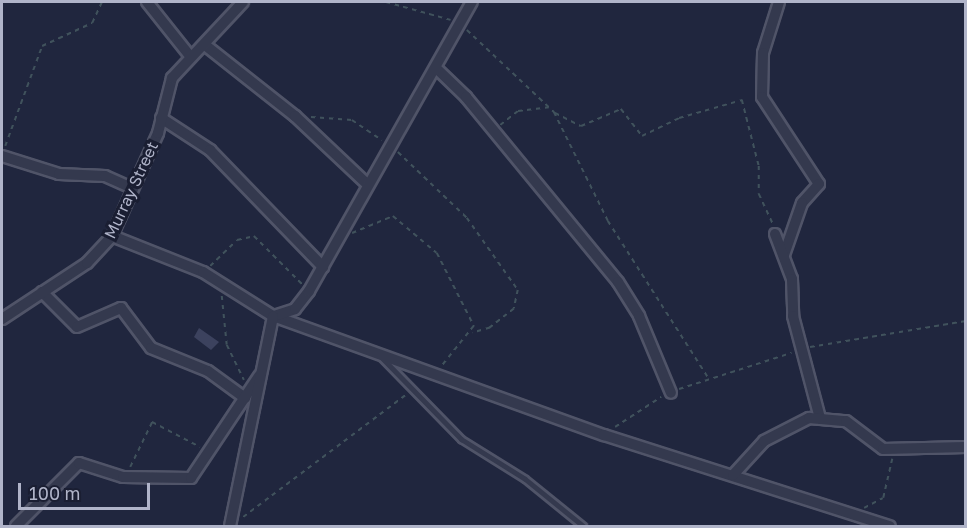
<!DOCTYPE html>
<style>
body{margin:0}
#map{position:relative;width:967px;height:528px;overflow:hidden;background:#20263e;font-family:"Golos Text",sans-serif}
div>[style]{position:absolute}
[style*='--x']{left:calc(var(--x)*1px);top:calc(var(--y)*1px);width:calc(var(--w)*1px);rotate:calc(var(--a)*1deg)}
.building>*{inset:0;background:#3c425e}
.path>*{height:1.5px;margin-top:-0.75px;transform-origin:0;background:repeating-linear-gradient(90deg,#40525c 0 4.5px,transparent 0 9px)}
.roads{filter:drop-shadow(2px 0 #505468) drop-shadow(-2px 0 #505468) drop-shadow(0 2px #505468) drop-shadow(0 -2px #505468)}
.service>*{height:5px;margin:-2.5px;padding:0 2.5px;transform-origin:2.5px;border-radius:2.5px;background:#34394e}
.minor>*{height:10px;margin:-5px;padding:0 5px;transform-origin:5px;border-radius:5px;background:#34394e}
span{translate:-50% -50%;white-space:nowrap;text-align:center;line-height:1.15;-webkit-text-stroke:6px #1a1e32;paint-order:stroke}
.street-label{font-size:16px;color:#b0b4c9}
.frame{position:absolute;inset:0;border:3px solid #b0b4c9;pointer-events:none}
.scale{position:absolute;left:18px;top:483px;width:132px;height:27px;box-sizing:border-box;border:3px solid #b0b4c9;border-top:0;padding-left:8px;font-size:18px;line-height:21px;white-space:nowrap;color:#b0b4c9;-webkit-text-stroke:4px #1a1e32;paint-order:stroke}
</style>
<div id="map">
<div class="building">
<i style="clip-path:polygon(199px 328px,219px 342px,211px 350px,194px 337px)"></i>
</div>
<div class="path">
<i style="--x:386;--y:2;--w:67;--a:15.5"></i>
<i style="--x:467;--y:30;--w:120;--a:43.3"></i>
<i style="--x:554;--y:112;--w:122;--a:63.6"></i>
<i style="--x:608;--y:221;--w:188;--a:57.4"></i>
<i style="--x:555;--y:113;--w:29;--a:27"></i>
<i style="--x:581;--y:126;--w:43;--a:-23"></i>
<i style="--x:621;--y:109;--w:34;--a:52"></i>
<i style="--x:642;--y:136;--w:41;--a:-25.9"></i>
<i style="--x:679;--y:118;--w:66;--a:-15.9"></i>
<i style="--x:742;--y:100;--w:68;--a:75.6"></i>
<i style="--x:759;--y:166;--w:28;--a:90"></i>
<i style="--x:759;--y:194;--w:33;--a:65"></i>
<i style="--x:311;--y:117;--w:41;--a:4.2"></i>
<i style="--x:352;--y:120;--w:36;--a:34"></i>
<i style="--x:500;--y:125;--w:23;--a:-38"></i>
<i style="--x:518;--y:111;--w:31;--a:-7"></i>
<i style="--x:5;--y:146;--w:107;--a:-69.7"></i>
<i style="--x:42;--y:46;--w:55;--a:-24.7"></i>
<i style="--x:92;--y:23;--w:23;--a:-65"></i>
<i style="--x:398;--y:152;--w:95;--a:43.7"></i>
<i style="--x:467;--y:218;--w:88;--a:54.7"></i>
<i style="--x:518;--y:290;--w:19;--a:102"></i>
<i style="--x:514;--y:309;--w:31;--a:142"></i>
<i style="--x:490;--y:328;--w:18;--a:164"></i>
<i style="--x:352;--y:233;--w:44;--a:-22.5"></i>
<i style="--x:393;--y:216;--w:57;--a:40.1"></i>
<i style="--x:437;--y:253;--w:82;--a:63.1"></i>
<i style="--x:474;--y:326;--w:51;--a:128.7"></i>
<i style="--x:210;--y:266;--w:37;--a:-44"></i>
<i style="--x:237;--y:240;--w:17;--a:-13"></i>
<i style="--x:254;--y:236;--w:68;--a:45"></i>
<i style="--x:222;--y:296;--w:49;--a:84.2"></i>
<i style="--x:227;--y:345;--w:39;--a:64"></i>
<i style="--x:810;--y:347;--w:158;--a:-9.5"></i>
<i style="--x:679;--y:389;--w:118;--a:-17.8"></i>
<i style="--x:615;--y:427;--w:55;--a:-33.1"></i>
<i style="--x:130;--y:467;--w:50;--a:-63.9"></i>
<i style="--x:152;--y:422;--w:54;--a:27.5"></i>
<i style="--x:864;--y:508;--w:21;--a:-28"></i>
<i style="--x:883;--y:498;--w:40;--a:-77"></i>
<i style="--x:243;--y:517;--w:205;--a:-36.9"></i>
</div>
<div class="roads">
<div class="service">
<i style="--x:381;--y:357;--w:115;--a:45.7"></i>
<i style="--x:461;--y:439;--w:75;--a:32"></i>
<i style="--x:525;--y:479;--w:75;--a:39"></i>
</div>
<div class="minor">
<i style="--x:147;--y:2;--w:69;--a:51.5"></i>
<i style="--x:779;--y:2;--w:53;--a:107.4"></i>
<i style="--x:763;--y:53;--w:44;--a:91.3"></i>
<i style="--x:762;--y:97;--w:104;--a:56.8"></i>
<i style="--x:819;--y:184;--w:25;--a:132"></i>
<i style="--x:802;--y:203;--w:55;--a:109.1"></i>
<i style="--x:205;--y:45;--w:115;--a:38.3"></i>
<i style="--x:295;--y:116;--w:100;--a:43.4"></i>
<i style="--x:436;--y:68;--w:42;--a:44"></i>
<i style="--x:466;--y:97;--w:239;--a:50.6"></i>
<i style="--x:618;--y:282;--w:40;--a:58"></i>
<i style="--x:639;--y:316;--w:83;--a:67.4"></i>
<i style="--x:161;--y:118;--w:59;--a:33.1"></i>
<i style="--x:210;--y:150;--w:163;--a:46"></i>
<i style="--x:2;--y:156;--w:60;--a:17.5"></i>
<i style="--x:59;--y:174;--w:46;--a:2.5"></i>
<i style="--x:105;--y:176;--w:27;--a:24"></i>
<i style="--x:775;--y:234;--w:48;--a:69.3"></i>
<i style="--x:792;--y:279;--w:37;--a:88"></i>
<i style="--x:793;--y:316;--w:106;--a:75.2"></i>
<i style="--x:112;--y:236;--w:98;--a:21.6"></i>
<i style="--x:203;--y:272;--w:83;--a:32.2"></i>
<i style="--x:273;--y:316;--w:352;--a:19.8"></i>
<i style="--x:604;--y:435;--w:300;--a:17.7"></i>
<i style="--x:42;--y:292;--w:49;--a:45"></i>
<i style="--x:77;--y:327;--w:48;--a:-23.4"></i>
<i style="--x:121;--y:308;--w:50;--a:53.1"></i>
<i style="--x:151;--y:348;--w:61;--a:22"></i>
<i style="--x:208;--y:371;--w:46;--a:36.1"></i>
<i style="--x:274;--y:316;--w:22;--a:-18"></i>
<i style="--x:295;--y:309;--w:23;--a:-52"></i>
<i style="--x:309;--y:291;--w:332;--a:-60.6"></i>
<i style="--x:2;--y:319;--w:102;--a:-33.4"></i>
<i style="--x:87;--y:263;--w:37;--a:-47"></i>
<i style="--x:112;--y:236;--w:113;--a:-65.9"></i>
<i style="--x:158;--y:133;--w:57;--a:-75.7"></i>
<i style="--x:172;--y:78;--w:104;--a:-46.9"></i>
<i style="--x:733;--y:475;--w:46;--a:-47.6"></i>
<i style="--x:764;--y:441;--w:51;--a:-27.1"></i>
<i style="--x:809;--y:418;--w:37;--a:5"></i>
<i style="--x:846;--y:421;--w:46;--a:37.1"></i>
<i style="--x:883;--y:449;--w:83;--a:-1.4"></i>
<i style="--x:16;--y:526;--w:89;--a:-45"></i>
<i style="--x:79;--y:463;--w:46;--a:17.7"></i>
<i style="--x:123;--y:477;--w:68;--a:0.8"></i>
<i style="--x:191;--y:478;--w:123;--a:-56.3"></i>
<i style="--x:230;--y:526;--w:214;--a:-78.4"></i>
</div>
</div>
<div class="street-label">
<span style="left:131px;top:190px;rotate:-65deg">Murray Street</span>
</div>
<div class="frame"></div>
<div class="scale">100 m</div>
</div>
